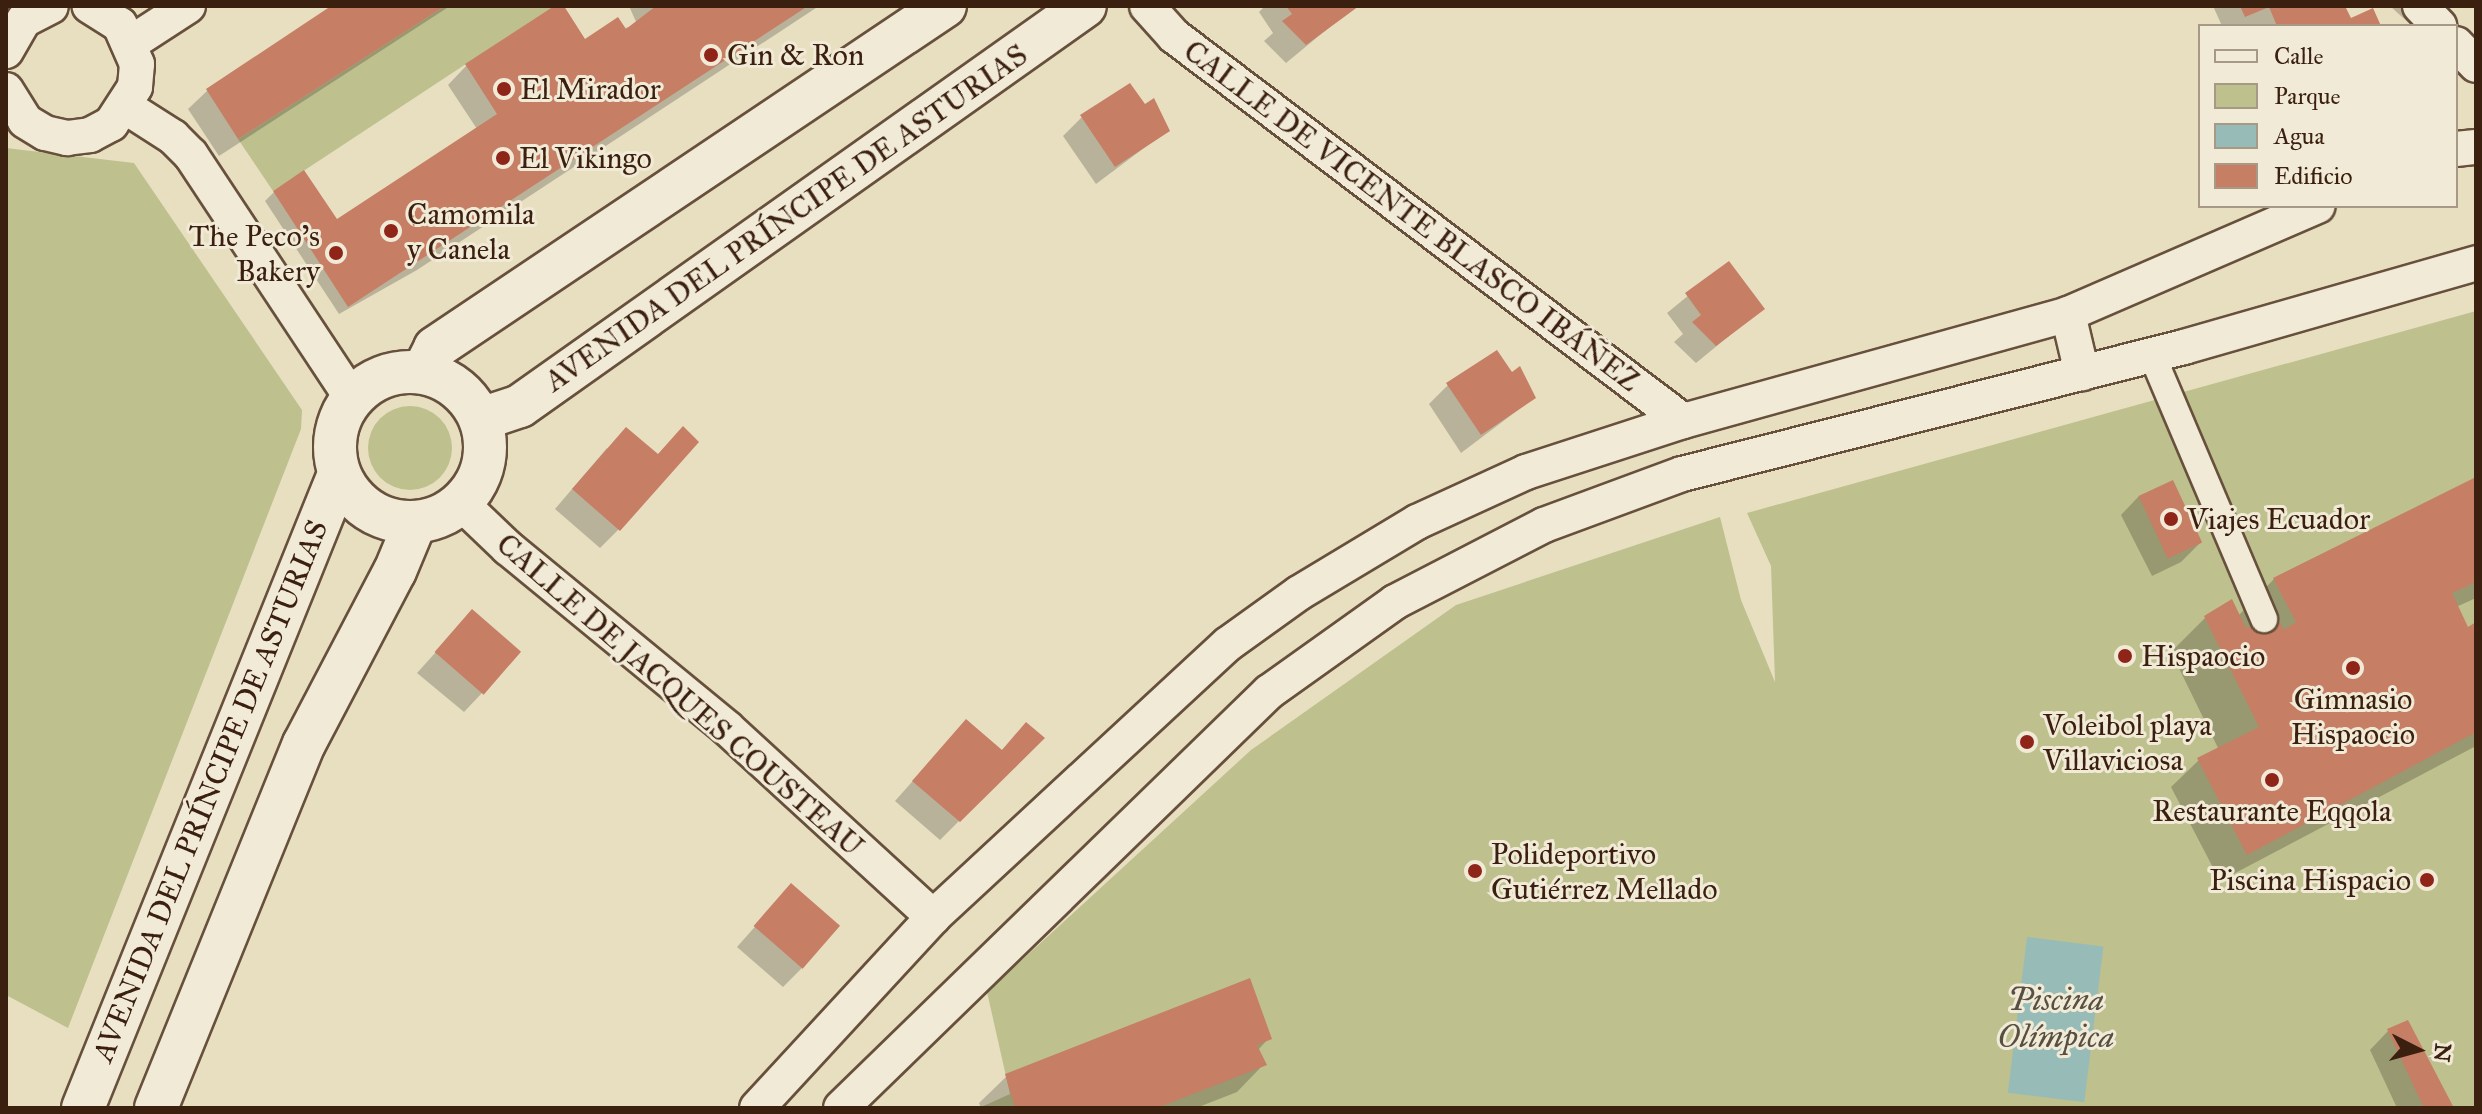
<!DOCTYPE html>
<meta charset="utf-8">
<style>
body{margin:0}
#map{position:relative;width:2482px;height:1114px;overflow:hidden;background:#e8dfc1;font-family:"IM FELL Great Primer",serif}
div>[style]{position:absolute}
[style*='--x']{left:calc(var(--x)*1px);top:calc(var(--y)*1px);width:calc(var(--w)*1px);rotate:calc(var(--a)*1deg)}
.green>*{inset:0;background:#bec08e}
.round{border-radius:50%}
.water>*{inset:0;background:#97bcb7;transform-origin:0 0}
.shadow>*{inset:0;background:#0003}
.building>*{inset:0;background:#c67e65;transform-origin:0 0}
.roads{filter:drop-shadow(2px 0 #67503c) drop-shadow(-2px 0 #67503c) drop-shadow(0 2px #67503c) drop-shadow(0 -2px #67503c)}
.pedestrian>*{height:26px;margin:-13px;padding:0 13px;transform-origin:13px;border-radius:13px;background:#f0ead7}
.minor>*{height:34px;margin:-17px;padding:0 17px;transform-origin:17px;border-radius:17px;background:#f0ead7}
.tertiary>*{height:42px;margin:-21px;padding:0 21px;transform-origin:21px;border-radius:21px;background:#f0ead7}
.tertiary>.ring{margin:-21px;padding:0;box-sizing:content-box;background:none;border:42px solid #f0ead7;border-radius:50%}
.dots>*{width:22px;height:22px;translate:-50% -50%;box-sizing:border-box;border:4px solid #f0ead7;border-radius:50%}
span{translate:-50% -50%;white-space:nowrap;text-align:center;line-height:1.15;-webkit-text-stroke:6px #f0ead7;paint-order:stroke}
.poi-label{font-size:30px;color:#3c200f}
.left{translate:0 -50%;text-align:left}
.right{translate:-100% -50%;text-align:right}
.street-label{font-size:30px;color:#3c200f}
.water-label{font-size:32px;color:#574f41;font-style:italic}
.frame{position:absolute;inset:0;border:8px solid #3c200f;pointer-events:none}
.legend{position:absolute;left:2198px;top:24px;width:260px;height:184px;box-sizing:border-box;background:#f0ead7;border:2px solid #a89987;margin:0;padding:10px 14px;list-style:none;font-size:24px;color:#3c200f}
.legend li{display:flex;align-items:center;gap:16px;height:40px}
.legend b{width:40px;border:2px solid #a89987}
.north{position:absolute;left:2378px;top:1010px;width:80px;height:80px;-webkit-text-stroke:6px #f0ead7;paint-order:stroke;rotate:96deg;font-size:22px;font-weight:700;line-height:32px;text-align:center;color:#3c200f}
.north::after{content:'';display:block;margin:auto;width:28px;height:36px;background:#3c200f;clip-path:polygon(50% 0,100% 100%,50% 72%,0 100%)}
</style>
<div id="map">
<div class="green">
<i style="clip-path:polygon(445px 6px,554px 6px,273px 191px,238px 139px)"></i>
<i style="clip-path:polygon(6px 148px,134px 163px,302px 410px,301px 429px,68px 1028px,6px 995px)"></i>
<i style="clip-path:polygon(2476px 311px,2476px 1108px,979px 1108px,1010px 1094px,987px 992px,1251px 750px,1456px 605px,1720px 517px,1741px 600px,1775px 682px,1771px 566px,1747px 513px)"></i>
<i class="round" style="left:368px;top:406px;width:84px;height:84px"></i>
</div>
<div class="water">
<i style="left:2027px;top:937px;width:77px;height:157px;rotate:7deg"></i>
</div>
<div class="shadow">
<i style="clip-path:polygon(335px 6px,450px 6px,219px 156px,188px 109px,207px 91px)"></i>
<i style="clip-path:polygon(558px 6px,585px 42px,637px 24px,629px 6px,819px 6px,417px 270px,339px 314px,265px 201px,274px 192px,336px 222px,477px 129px,448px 85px,466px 66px)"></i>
<i style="clip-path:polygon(1265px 6px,1353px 6px,1354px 7px,1286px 63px,1264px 41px,1273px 33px,1259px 12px)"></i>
<i style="clip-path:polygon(2213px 6px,2343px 6px,2350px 21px,2379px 26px,2222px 26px)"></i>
<i style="clip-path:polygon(2390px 6px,2430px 6px,2411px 25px)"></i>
<i style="clip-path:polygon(1144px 106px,1168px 130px,1096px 184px,1063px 136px,1082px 117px)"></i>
<i style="clip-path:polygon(1728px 263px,1762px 309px,1696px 363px,1674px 342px,1683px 334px,1667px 313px)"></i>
<i style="clip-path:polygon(1511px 375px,1534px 398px,1461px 453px,1429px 404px,1448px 385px)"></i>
<i style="clip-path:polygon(607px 448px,619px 529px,600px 548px,555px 509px)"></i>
<i style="clip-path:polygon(2476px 479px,2476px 598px,2456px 607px,2467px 629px,2476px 625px,2476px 746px,2220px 881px,2171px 787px,2199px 760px,2219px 750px,2171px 652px,2205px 618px,2238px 616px,2274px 579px)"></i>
<i style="clip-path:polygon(2139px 496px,2200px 543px,2181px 562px,2152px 576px,2121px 515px)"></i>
<i style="clip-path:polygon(472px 612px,482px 693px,464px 712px,417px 673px)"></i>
<i style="clip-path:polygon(966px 721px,1001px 751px,1026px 725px,1042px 738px,940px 840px,895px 801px)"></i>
<i style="clip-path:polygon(791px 886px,802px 968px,783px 987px,737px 947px)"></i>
<i style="clip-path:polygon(2388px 1031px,2452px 1108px,2397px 1108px,2370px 1050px)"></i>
<i style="clip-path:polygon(1269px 1038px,1258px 1050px,1264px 1064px,1237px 1092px,1196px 1108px,981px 1108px,979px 1103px,1007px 1076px)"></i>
</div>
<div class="building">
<i style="clip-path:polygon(331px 6px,445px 6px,238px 139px,206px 89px)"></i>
<i style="clip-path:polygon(554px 6px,564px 6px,585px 39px,618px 17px,626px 29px,656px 6px,808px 6px,348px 307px,273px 191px,304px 170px,337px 219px,497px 114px,465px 64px)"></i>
<i style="clip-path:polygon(1286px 6px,1359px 6px,1306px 45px,1282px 21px,1292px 14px)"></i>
<i style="clip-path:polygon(2240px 6px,2345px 6px,2351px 18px,2373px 8px,2381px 26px,2277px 26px,2269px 7px,2245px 17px)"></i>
<i style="clip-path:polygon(1130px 83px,1145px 104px,1154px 98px,1170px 131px,1115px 167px,1080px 115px)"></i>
<i style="clip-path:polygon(1729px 261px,1765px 309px,1716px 346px,1692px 322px,1701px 315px,1685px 293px)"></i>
<i style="clip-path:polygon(1497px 350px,1512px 372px,1520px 366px,1536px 398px,1481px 435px,1446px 383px)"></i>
<i style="clip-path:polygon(683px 426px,699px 442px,620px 531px,572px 489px,626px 427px,658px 454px)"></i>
<i style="clip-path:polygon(2476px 477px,2476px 582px,2452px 593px,2468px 627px,2476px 622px,2476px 732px,2247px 855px,2197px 758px,2259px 727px,2204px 616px,2232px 599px,2246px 628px,2275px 614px,2284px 630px,2296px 622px,2273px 578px)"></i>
<i style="left:2173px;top:480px;width:69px;height:38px;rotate:65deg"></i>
<i style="left:472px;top:609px;width:65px;height:57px;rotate:41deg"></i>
<i style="clip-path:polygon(966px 719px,1002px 750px,1026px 722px,1045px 738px,960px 822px,912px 781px)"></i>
<i style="left:791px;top:883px;width:65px;height:57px;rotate:41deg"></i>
<i style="clip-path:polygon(1250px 978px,1272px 1039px,1257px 1045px,1267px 1065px,1157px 1108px,1015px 1108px,1005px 1074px)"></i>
<i style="clip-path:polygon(2408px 1020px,2454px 1108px,2424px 1108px,2387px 1029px)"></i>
</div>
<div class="roads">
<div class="pedestrian">
<i style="--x:2152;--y:355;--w:287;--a:67"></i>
</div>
<div class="minor">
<i style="--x:1147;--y:6;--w:40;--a:48"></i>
<i style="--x:1174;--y:36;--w:638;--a:37.1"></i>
<i style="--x:2420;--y:6;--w:28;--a:46"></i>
<i style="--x:131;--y:43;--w:68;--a:-33"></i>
<i style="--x:2456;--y:44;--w:29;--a:46"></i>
<i style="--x:6;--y:51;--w:36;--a:-60"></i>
<i style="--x:24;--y:20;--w:30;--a:-27"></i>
<i style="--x:6;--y:90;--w:36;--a:58"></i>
<i style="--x:25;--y:121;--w:23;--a:31"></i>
<i style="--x:45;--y:133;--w:23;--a:13"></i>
<i style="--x:67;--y:138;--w:23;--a:-7"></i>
<i style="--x:90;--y:135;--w:24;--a:-28"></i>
<i style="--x:111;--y:124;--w:44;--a:-57"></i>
<i style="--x:135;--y:87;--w:23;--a:-85"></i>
<i style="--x:137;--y:64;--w:43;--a:-113.6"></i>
<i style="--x:120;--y:25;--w:36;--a:-148"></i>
<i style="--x:126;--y:107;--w:56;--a:32.6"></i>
<i style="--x:173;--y:137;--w:25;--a:45"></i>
<i style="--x:191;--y:155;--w:291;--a:56.5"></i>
<i style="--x:2456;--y:149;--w:20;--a:-6"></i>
<i style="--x:2068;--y:314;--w:61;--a:76.7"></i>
<i style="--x:462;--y:504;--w:64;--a:43.7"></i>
<i style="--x:508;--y:548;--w:283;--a:39.4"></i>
<i style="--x:727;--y:728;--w:280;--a:42.5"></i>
<i style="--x:757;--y:1108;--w:260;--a:-47.3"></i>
<i style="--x:933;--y:917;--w:402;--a:-42.8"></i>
<i style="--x:1228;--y:644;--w:87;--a:-35.7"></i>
<i style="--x:1299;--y:593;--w:138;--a:-31"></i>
<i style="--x:1417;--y:522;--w:120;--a:-24.6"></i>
<i style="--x:1526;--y:472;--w:165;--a:-18"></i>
<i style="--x:1683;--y:421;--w:400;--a:-15.5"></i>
<i style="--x:2068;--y:314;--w:272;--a:-23.4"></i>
<i style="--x:841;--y:1108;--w:597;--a:-44.19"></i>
<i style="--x:1269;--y:692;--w:155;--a:-35.5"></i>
<i style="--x:1395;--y:602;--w:168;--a:-27.3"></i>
<i style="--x:1544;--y:525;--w:147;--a:-20.3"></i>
<i style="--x:1682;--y:474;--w:518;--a:-14.2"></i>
<i style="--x:2184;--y:347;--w:304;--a:-16"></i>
</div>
<div class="tertiary">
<i class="ring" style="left:335px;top:372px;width:108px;height:108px"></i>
<i style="--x:423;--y:372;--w:27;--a:-63"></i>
<i style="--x:435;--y:348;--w:614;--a:-33.85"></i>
<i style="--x:481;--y:419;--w:41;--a:-18.4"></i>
<i style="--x:520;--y:406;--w:692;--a:-35.3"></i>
<i style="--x:83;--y:1108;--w:684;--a:-68.01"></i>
<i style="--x:156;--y:1108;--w:393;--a:-67.9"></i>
<i style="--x:304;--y:744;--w:195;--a:-62.3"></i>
<i style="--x:395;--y:571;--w:52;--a:-67.4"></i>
</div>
</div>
<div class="dots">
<i style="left:711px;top:55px;background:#8f2418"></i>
<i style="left:504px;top:89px;background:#8f2418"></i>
<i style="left:503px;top:158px;background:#8f2418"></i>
<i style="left:391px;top:231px;background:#8f2418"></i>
<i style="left:336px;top:253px;background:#8f2418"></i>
<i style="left:2171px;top:519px;background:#8f2418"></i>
<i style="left:2125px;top:656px;background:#8f2418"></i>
<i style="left:2353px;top:668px;background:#8f2418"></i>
<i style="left:2027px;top:742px;background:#8f2418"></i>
<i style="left:2272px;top:780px;background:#8f2418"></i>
<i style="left:1475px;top:871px;background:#8f2418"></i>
<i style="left:2427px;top:880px;background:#8f2418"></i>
</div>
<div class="poi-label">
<span class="left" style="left:727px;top:55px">Gin &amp; Ron</span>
<span class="left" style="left:520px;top:89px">El Mirador</span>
<span class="left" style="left:519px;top:158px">El Vikingo</span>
<span class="left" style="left:407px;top:231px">Camomila<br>y Canela</span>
<span class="right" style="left:320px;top:253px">The Peco's<br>Bakery</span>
<span class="left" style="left:2187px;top:519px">Viajes Ecuador</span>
<span class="left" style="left:2141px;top:656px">Hispaocio</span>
<span style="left:2353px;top:716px">Gimnasio<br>Hispaocio</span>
<span class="left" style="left:2043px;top:742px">Voleibol playa<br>Villaviciosa</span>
<span style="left:2272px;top:811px">Restaurante Eqqola</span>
<span class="left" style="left:1491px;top:871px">Polideportivo<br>Gutiérrez Mellado</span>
<span class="right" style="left:2411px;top:880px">Piscina Hispacio</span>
</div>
<div class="street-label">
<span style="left:1412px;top:216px;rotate:37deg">CALLE DE VICENTE BLASCO IBÁÑEZ</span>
<span style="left:786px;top:218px;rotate:-35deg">AVENIDA DEL PRÍNCIPE DE ASTURIAS</span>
<span style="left:680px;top:695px;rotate:41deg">CALLE DE JACQUES COUSTEAU</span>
<span style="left:210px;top:791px;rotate:-68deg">AVENIDA DEL PRÍNCIPE DE ASTURIAS</span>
</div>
<div class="water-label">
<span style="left:2056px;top:1019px">Piscina<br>Olímpica</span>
</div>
<div class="frame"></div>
<ul class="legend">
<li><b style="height:10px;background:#f0ead7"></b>Calle</li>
<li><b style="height:22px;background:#bec08e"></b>Parque</li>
<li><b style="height:22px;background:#97bcb7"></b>Agua</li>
<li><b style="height:22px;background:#c67e65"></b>Edificio</li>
</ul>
<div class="north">N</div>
</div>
